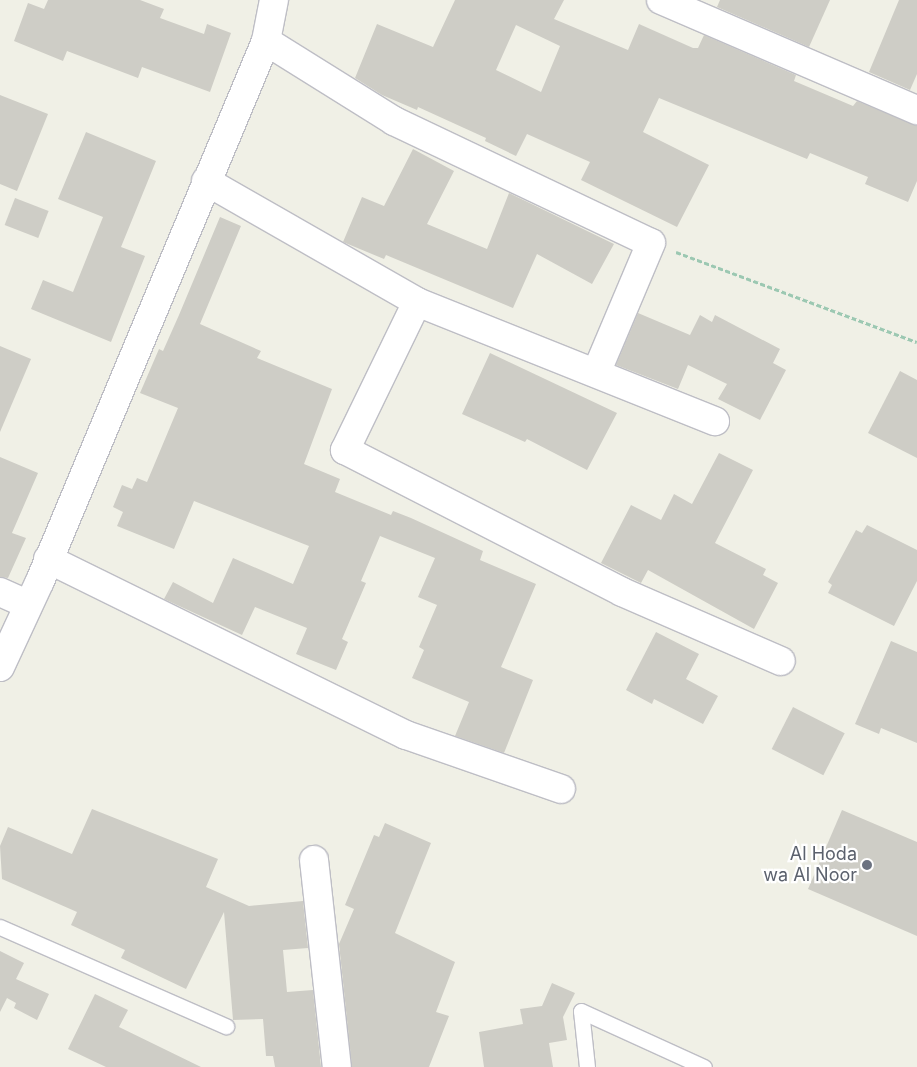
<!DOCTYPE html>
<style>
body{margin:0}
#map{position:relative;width:917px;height:1067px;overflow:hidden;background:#f0f0e6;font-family:Inter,sans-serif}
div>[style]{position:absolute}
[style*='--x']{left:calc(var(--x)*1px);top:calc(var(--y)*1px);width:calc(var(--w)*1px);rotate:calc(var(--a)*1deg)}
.building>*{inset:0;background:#cecdc6;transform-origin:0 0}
.path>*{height:3px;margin-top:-1.5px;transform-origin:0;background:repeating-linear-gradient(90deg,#9cc8b2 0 5px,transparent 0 7.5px)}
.roads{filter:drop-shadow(1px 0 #bebec5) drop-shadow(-1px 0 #bebec5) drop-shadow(0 1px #bebec5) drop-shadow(0 -1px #bebec5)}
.lane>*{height:15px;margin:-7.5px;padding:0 7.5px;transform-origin:7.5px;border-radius:7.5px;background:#fff}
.street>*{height:28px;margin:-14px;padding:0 14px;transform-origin:14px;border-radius:14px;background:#fff}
.dots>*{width:14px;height:14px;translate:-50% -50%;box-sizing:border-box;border:2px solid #fff;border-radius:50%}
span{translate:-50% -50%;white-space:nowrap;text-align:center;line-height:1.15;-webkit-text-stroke:4.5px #fff;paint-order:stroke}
.worship-label{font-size:18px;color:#5b616d}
.right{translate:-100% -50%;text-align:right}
</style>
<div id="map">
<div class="building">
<i style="clip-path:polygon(48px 0,140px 0,164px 9px,160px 18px,204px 34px,207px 24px,231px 33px,210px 92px,142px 67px,138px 78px,67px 51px,63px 61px,14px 41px,28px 3px,44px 9px)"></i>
<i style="clip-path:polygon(evenodd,455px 0,564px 0,554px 19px,628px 50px,639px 24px,693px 48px,698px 48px,704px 35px,796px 75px,794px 81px,853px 106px,857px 101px,917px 126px,917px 181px,908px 202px,865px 184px,868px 177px,810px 153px,807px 159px,659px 98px,643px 132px,709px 165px,677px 227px,581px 180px,590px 162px,527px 134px,516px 156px,485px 141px,486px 138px,418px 107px,417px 110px,382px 95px,355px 78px,377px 24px,433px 47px,455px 0,516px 25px,560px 46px,541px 92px,496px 70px,516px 25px)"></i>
<i style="clip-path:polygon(720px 0,830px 0,809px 47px,717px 7px)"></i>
<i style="clip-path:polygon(899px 0,917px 0,917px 74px,910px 90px,869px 72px)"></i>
<i style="clip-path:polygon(0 95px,48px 114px,17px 191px,0 184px)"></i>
<i style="clip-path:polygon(86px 132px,156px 161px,121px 247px,145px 256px,111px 342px,31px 309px,43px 280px,73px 292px,103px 217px,58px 199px)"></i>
<i style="clip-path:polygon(413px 149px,454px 171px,427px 224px,487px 249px,509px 193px,614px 244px,592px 284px,537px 254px,513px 308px,386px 255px,384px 259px,343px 242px,362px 197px,384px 206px)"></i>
<i style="left:15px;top:198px;width:36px;height:29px;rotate:21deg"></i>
<i style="clip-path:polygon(220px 217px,241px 226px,200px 324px,261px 351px,257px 358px,332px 389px,304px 464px,340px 479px,335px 492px,391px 515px,393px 511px,411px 518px,483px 551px,480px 560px,536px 584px,501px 667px,533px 680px,504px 753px,455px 736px,469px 702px,412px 678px,424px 650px,419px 647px,437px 605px,418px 597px,435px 558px,380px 536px,361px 581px,366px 583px,342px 639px,348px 642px,336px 670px,296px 654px,307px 628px,255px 607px,242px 635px,164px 599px,173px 582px,213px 603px,233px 558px,293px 584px,309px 546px,194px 501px,174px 549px,117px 526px,123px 512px,113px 507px,122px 485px,132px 489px,137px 478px,147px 482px,178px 408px,140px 393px,159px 349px,163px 351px,179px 315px)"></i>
<i style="clip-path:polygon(638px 313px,690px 335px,700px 315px,712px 322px,715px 315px,780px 349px,773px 363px,786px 370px,760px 420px,718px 399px,727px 384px,688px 365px,678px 389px,616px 365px)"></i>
<i style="clip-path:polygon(0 346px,31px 359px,0 432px)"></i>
<i style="clip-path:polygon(490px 353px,617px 413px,587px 470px,527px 439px,525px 442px,462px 414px)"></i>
<i style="clip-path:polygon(900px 371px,917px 380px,917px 458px,868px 433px)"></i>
<i style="clip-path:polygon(719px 453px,753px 470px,715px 543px,766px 569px,763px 575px,778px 583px,754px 629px,648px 570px,641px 583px,601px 563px,631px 505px,661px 520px,674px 494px,692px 504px)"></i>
<i style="clip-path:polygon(0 457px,38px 473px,12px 533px,26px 538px,8px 578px,0 577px)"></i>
<i style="clip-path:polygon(867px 525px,917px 550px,917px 581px,894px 626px,828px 593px,832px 585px,828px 582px,856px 530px,862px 533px)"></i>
<i style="clip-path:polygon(656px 632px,699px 654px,686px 679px,718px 696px,703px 724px,654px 699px,652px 704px,626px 690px)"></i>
<i style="clip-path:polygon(891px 641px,917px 652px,917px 743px,881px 728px,879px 734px,855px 724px)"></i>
<i style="left:793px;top:707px;width:58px;height:47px;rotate:27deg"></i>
<i style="clip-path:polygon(92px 809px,218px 859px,206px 887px,249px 906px,303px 901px,308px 948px,283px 950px,287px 992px,313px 990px,321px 1067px,275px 1067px,273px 1056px,266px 1056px,263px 1019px,233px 1020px,224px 912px,186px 989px,121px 958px,125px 950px,71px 925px,77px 912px,2px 879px,0 846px,8px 827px,72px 854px)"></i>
<i style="clip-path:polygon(842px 810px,917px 842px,917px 936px,808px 889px)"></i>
<i style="clip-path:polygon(385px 823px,431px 843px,395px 933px,455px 962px,436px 1012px,449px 1016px,429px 1067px,352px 1067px,339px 944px,354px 909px,345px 905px,374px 835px,379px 837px)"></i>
<i style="clip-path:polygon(0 951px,24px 963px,16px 979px,49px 994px,37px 1020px,14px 1008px,16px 1003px,7px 998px,0 1012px)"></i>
<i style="clip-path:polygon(552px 983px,575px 993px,563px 1017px,567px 1040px,549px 1043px,553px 1067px,484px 1067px,479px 1032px,523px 1024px,520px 1009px,542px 1006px)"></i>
<i style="clip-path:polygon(95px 994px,128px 1010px,119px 1027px,201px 1067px,106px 1067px,68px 1049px)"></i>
</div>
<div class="path">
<i style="--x:676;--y:252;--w:257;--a:20.5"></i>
</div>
<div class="roads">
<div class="lane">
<i style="--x:0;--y:927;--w:247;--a:23.7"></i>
<i style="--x:587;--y:1067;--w:56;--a:-96.1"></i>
<i style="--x:581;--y:1011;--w:135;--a:24.5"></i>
</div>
<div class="street">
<i style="--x:661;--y:0;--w:279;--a:23.3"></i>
<i style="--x:266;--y:41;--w:151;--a:32"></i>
<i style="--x:394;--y:121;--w:284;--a:25.4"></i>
<i style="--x:651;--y:243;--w:141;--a:112.9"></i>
<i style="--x:206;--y:181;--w:243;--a:29.8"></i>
<i style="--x:417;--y:302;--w:321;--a:21.8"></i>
<i style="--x:417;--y:302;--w:165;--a:115.9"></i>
<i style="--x:345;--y:450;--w:311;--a:27.1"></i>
<i style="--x:622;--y:592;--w:173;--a:23.5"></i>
<i style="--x:48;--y:559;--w:399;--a:26.2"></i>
<i style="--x:406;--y:735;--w:164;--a:19.2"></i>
<i style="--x:0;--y:592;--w:30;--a:24"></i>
<i style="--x:0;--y:667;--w:95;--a:-65.1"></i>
<i style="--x:40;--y:581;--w:585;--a:-67.29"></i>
<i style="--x:266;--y:41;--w:42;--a:-79"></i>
<i style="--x:314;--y:860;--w:208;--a:83.7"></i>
</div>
</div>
<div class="dots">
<i style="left:867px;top:865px;background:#6b7280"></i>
</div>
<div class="worship-label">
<span class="right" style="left:857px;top:865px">Al Hoda<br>wa Al Noor</span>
</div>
</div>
